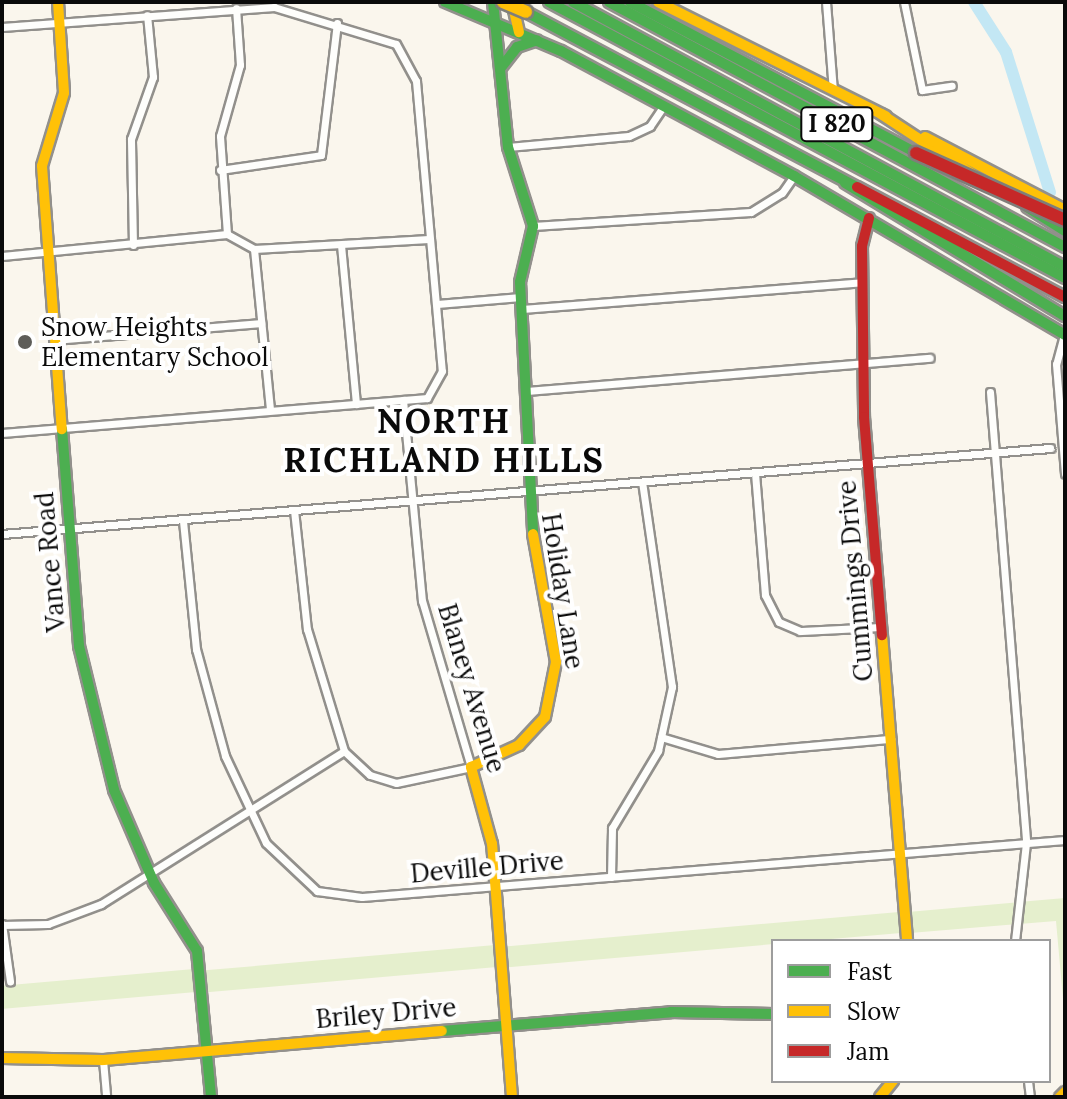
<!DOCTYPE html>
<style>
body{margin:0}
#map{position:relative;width:1067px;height:1099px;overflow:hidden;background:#faf6ed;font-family:Lora,serif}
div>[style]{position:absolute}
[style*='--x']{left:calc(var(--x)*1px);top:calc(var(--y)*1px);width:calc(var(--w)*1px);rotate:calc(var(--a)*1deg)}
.green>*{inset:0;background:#e5efcd;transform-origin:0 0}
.river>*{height:12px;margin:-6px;padding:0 6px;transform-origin:6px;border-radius:6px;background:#c3e7f4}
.roads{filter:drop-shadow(2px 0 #92908c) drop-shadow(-2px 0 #92908c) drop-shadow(0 2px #92908c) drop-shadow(0 -2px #92908c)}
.street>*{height:7px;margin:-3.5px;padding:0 3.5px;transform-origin:3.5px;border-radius:3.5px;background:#fefefc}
.fast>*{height:10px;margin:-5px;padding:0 5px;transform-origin:5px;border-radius:5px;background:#4caf50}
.slow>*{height:10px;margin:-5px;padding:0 5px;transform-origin:5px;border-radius:5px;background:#ffc107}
.jam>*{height:10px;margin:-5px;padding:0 5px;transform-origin:5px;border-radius:5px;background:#c62828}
.bridges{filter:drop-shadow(2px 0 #7f7e7a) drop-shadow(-2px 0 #7f7e7a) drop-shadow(0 2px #7f7e7a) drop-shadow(0 -2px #7f7e7a)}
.slow-bridge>*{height:12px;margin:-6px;padding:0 6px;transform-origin:6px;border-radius:6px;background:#ffc107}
.jam-bridge>*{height:12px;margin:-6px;padding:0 6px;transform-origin:6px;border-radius:6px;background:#c62828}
.dots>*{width:22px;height:22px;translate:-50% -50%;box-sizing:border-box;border:4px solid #fff;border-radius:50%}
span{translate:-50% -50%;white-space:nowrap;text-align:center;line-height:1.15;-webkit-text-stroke:8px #fff;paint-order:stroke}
.shield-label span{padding:2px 6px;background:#fff;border:2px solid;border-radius:6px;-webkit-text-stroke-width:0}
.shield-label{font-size:24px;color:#0a0a0a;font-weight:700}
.poi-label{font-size:26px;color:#0a0a0a}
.left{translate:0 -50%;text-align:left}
.street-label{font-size:26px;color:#0a0a0a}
.district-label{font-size:34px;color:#0a0a0a;font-weight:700;letter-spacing:2px}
.frame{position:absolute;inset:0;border:4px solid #0a0a0a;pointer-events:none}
.legend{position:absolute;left:771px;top:939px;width:280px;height:144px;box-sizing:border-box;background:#fff;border:2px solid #9d9d9d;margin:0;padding:10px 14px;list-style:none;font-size:24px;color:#0a0a0a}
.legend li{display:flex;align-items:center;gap:16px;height:40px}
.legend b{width:40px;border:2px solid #9d9d9d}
</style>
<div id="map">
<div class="green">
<i style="clip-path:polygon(1065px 898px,1065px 1021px,1056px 921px,910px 933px,908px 912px)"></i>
<i style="left:899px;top:912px;width:21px;height:394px;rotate:85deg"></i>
<i style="left:495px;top:945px;width:22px;height:291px;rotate:85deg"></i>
<i style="left:194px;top:969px;width:23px;height:193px;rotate:85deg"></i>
</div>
<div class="river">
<i style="--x:974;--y:2;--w:59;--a:57.4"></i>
<i style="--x:1006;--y:52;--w:147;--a:72.6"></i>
</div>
<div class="roads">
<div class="street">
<i style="--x:826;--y:2;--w:88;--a:85.5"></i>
<i style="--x:904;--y:2;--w:90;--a:78.4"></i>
<i style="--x:922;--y:90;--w:30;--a:-8"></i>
<i style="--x:2;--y:27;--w:273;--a:-4.2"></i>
<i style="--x:274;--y:7;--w:127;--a:16.9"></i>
<i style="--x:396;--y:44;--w:42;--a:61.6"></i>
<i style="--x:416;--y:81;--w:291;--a:84.9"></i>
<i style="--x:442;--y:371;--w:31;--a:119"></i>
<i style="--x:427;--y:398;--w:426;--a:175.3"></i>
<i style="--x:508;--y:147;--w:121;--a:-5.2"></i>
<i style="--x:629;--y:136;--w:23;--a:-25"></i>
<i style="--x:650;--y:126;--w:23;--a:-56"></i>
<i style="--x:220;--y:170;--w:102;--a:-8.4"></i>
<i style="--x:321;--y:155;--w:133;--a:-83.1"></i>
<i style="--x:533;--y:226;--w:218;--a:-3.7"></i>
<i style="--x:751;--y:212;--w:36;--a:-32"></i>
<i style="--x:782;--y:193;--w:21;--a:-55"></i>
<i style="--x:227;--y:234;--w:98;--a:-94.1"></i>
<i style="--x:220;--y:136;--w:74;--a:-74.3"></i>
<i style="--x:240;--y:65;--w:57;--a:-94"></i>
<i style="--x:133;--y:245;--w:106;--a:-91.1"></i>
<i style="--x:131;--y:139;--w:66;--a:-70.5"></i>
<i style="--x:153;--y:77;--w:62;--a:-95.5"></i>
<i style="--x:341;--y:245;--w:160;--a:84.6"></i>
<i style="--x:254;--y:249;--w:162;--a:84.3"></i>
<i style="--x:2;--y:256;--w:226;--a:-5.6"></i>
<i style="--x:227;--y:234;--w:31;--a:29"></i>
<i style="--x:254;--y:249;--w:175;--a:-3.3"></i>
<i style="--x:437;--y:304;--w:84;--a:-4.8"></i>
<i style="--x:522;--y:309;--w:341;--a:-4.5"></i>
<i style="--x:1064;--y:335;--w:30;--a:105"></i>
<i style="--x:1056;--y:364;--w:110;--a:85.3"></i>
<i style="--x:54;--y:340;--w:208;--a:-4.7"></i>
<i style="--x:527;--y:391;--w:404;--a:-4.7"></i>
<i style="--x:990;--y:392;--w:452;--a:85.4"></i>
<i style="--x:1026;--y:843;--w:99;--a:96.4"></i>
<i style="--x:755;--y:473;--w:122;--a:85.3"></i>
<i style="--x:765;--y:595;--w:30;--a:63"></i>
<i style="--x:779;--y:622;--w:23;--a:23"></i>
<i style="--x:800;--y:631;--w:82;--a:-2.8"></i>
<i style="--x:294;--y:510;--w:120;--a:83.8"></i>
<i style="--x:307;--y:629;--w:127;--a:73.1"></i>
<i style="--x:344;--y:751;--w:35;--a:43"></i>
<i style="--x:370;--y:775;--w:27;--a:17"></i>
<i style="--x:396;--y:783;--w:77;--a:-12"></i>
<i style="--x:471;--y:767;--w:173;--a:-106.4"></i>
<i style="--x:422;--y:601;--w:202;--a:-95.4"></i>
<i style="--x:183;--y:521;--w:129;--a:84.2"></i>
<i style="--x:196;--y:649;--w:111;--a:74.8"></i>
<i style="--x:225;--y:756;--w:96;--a:64.8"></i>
<i style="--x:266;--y:843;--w:70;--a:43.3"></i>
<i style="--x:317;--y:891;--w:45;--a:7.6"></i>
<i style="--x:362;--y:897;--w:705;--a:-4.64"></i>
<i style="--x:2;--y:534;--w:1052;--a:-4.69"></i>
<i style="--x:661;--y:737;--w:59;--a:16.6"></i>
<i style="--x:718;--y:754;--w:174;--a:-5"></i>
<i style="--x:611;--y:877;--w:49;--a:-88.8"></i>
<i style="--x:612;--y:828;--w:90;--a:-59.1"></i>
<i style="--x:658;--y:751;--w:66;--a:-77.7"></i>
<i style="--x:672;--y:687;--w:207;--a:-98.3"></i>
<i style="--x:2;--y:924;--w:58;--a:82"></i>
<i style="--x:2;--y:925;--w:46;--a:-1.2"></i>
<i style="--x:48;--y:924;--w:57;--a:-20.7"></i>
<i style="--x:101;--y:904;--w:287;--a:-32.2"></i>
<i style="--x:103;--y:1060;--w:37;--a:85"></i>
<i style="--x:1028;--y:1081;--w:16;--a:83"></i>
</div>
<div class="fast">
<i style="--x:445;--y:2;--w:126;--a:22.9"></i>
<i style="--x:561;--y:51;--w:264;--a:28.2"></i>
<i style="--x:794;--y:176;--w:314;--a:30.4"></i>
<i style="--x:493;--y:2;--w:146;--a:84.1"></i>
<i style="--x:508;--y:147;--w:83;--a:72.4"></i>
<i style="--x:533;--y:226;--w:57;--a:103.1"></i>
<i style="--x:520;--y:282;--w:252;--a:87"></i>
<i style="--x:549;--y:2;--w:585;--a:28.14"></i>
<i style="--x:573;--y:2;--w:559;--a:28.31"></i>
<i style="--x:609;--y:2;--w:518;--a:28.25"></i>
<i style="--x:630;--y:2;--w:323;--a:27.8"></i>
<i style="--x:526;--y:12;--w:374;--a:27.9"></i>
<i style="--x:500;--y:69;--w:28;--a:-52"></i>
<i style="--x:517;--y:47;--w:21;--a:-19"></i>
<i style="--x:845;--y:183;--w:257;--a:31.2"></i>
<i style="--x:1027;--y:207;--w:45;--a:32.3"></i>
<i style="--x:62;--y:429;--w:218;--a:85.5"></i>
<i style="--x:79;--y:646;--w:148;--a:76.3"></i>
<i style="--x:114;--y:790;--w:101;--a:66.7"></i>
<i style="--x:154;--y:883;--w:80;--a:57.7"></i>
<i style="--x:197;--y:951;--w:147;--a:84.5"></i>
<i style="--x:442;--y:1031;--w:230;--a:-4.7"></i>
<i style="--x:671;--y:1012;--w:102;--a:1.1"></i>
</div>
<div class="slow">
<i style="--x:58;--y:2;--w:91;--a:86.2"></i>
<i style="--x:64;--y:93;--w:76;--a:106.8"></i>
<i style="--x:42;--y:166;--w:264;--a:85.7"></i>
<i style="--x:512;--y:2;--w:31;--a:77"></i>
<i style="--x:658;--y:2;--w:255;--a:26.6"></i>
<i style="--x:881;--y:114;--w:111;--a:33.3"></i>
<i style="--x:925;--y:137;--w:158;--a:27.5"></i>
<i style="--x:882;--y:635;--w:307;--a:85.3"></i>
<i style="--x:2;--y:1058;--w:101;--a:1.1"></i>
<i style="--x:103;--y:1060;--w:340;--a:-4.9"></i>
<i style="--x:512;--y:1097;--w:254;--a:-94.5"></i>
<i style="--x:492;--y:844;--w:80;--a:-105.3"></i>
<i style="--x:471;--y:767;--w:53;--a:-24.6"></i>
<i style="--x:519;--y:745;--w:38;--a:-47"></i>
<i style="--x:545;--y:717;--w:56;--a:-78.7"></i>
<i style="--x:556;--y:662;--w:130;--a:-100.2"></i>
<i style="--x:880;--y:1097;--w:21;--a:-51"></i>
<i style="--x:1060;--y:1097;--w:7;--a:-45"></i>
</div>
<div class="jam">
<i style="--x:857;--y:187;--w:235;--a:27.9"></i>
<i style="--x:869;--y:218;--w:29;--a:104"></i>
<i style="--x:862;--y:246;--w:171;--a:89.3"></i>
<i style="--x:864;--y:417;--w:219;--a:85.3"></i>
</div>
</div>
<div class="bridges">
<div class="slow-bridge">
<i style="--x:503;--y:2;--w:25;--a:23"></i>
</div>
<div class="jam-bridge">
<i style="--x:916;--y:153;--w:163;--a:24.2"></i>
</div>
</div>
<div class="dots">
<i style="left:25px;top:342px;background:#5e5d59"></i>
</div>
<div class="shield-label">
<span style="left:837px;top:124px">I 820</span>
</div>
<div class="poi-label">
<span class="left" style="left:41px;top:342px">Snow Heights<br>Elementary School</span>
</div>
<div class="street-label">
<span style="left:50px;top:562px;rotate:-95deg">Vance Road</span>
<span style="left:855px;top:581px;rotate:-95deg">Cummings Drive</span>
<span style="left:563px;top:591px;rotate:81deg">Holiday Lane</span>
<span style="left:472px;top:688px;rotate:73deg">Blaney Avenue</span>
<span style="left:487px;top:867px;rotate:-5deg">Deville Drive</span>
<span style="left:386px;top:1013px;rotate:-5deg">Briley Drive</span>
</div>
<div class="district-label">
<span style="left:444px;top:440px">NORTH<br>RICHLAND HILLS</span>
</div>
<div class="frame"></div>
<ul class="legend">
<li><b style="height:10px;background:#4caf50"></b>Fast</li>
<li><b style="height:10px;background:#ffc107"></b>Slow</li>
<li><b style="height:10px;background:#c62828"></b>Jam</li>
</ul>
</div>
